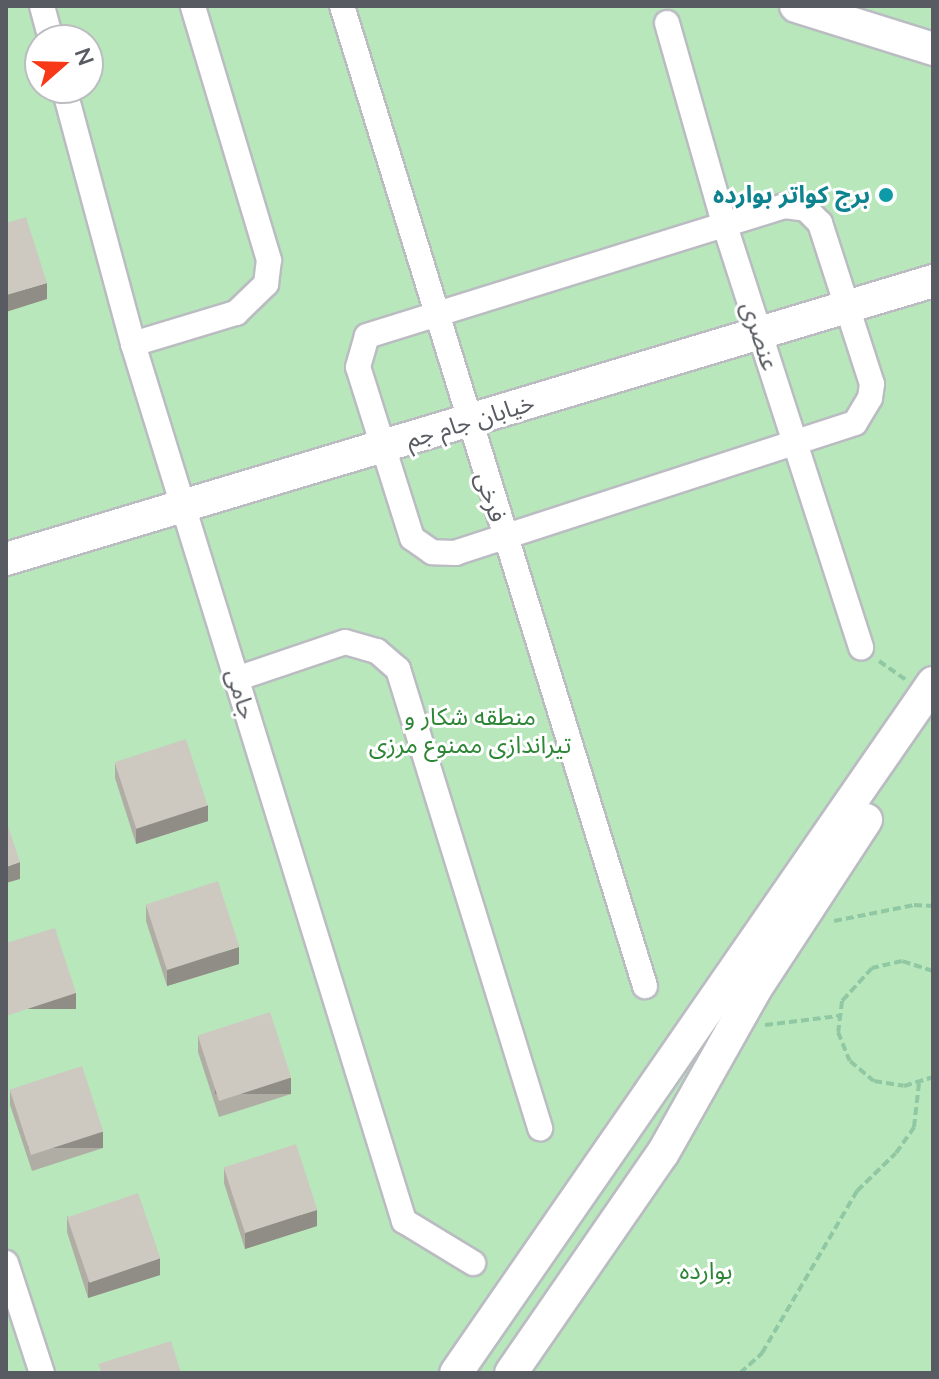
<!DOCTYPE html>
<meta charset="utf-8">
<style>
body{margin:0}
#map{position:relative;width:939px;height:1379px;overflow:hidden;background:#edebdf;font-family:Mulish,"Noto Sans Arabic",sans-serif}
div>[style]{position:absolute}
[style*='--x']{left:calc(var(--x)*1px);top:calc(var(--y)*1px);width:calc(var(--w)*1px);rotate:calc(var(--a)*1deg)}
.green>*{inset:0;background:#b8e7bb}
.path>*{height:4px;margin-top:-2px;transform-origin:0;background:repeating-linear-gradient(90deg,#91c8a4 0 8px,transparent 0 12px)}
.roads{filter:drop-shadow(2px 0 #babcc2) drop-shadow(-2px 0 #babcc2) drop-shadow(0 2px #babcc2) drop-shadow(0 -2px #babcc2)}
.street>*{height:24px;margin:-12px;padding:0 12px;transform-origin:12px;border-radius:12px;background:#fff}
.secondary>*{height:32px;margin:-16px;padding:0 16px;transform-origin:16px;border-radius:16px;background:#fff}
.wall>*{inset:0;background:#b0ada5}
.shaded-wall>*{inset:0;background:#908d86;transform-origin:0 0}
.building>*{inset:0;background:#cdc9c0;transform-origin:0 0}
.dots>*{width:22px;height:22px;translate:-50% -50%;box-sizing:border-box;border:4px solid #fff;border-radius:50%}
span{translate:-50% -50%;white-space:nowrap;text-align:center;line-height:1.15;-webkit-text-stroke:6px #fff;paint-order:stroke}
.culture-label{font-size:24px;color:#0d838f;font-weight:700}
.right{translate:-100% -50%;text-align:right}
.street-label{font-size:24px;color:#585b62}
.park-label{font-size:24px;color:#2d8536}
.frame{position:absolute;inset:0;border:8px solid #585b62;pointer-events:none}
.north{position:absolute;left:24px;top:24px;width:80px;height:80px;box-sizing:border-box;background:#fff;border:2px solid #bcbdc0;border-radius:50%;rotate:70deg;font-size:22px;font-weight:700;line-height:32px;text-align:center;color:#585b62}
.north::after{content:'';display:block;margin:auto;width:28px;height:36px;background:#f83919;clip-path:polygon(50% 0,100% 100%,50% 72%,0 100%)}
</style>
<div id="map">
<div class="green">
<i style="clip-path:polygon(evenodd,6px 6px,933px 6px,933px 1373px,6px 1373px,6px 6px,40px 40px,88px 40px,88px 88px,40px 88px,40px 40px)"></i>
</div>
<div class="path">
<i style="--x:879;--y:661;--w:32;--a:35"></i>
<i style="--x:834;--y:921;--w:82;--a:-11.3"></i>
<i style="--x:914;--y:905;--w:19;--a:3"></i>
<i style="--x:933;--y:971;--w:33;--a:-162"></i>
<i style="--x:902;--y:961;--w:31;--a:167"></i>
<i style="--x:872;--y:968;--w:45;--a:132.3"></i>
<i style="--x:842;--y:1001;--w:31;--a:97"></i>
<i style="--x:838;--y:1032;--w:31;--a:68"></i>
<i style="--x:850;--y:1061;--w:31;--a:40"></i>
<i style="--x:874;--y:1081;--w:30;--a:9"></i>
<i style="--x:904;--y:1086;--w:30;--a:-17"></i>
<i style="--x:765;--y:1025;--w:74;--a:-7"></i>
<i style="--x:740;--y:1373;--w:30;--a:-42"></i>
<i style="--x:762;--y:1353;--w:188;--a:-59.6"></i>
<i style="--x:857;--y:1191;--w:54;--a:-44.3"></i>
<i style="--x:896;--y:1153;--w:32;--a:-55"></i>
<i style="--x:914;--y:1127;--w:44;--a:-83.5"></i>
</div>
<div class="roads">
<div class="street">
<i style="--x:42;--y:6;--w:35;--a:75"></i>
<i style="--x:342;--y:6;--w:1026;--a:72.82"></i>
<i style="--x:667;--y:23;--w:211;--a:74.1"></i>
<i style="--x:725;--y:226;--w:443;--a:72.1"></i>
<i style="--x:64;--y:88;--w:265;--a:74.9"></i>
<i style="--x:133;--y:344;--w:918;--a:72.83"></i>
<i style="--x:404;--y:1221;--w:81;--a:31.3"></i>
<i style="--x:785;--y:206;--w:21;--a:8"></i>
<i style="--x:806;--y:209;--w:20;--a:45"></i>
<i style="--x:820;--y:223;--w:169;--a:72.1"></i>
<i style="--x:872;--y:384;--w:14;--a:98"></i>
<i style="--x:870;--y:398;--w:29;--a:121"></i>
<i style="--x:855;--y:423;--w:420;--a:162"></i>
<i style="--x:456;--y:553;--w:24;--a:-178"></i>
<i style="--x:432;--y:552;--w:24;--a:-145"></i>
<i style="--x:412;--y:538;--w:179;--a:-107.5"></i>
<i style="--x:358;--y:367;--w:32;--a:-74"></i>
<i style="--x:367;--y:336;--w:438;--a:-17.3"></i>
<i style="--x:133;--y:344;--w:108;--a:-16.8"></i>
<i style="--x:236;--y:313;--w:42;--a:-44"></i>
<i style="--x:266;--y:284;--w:24;--a:-83"></i>
<i style="--x:269;--y:260;--w:265;--a:-106.7"></i>
<i style="--x:236;--y:679;--w:115;--a:-18.7"></i>
<i style="--x:345;--y:642;--w:33;--a:16"></i>
<i style="--x:377;--y:651;--w:28;--a:41"></i>
<i style="--x:398;--y:669;--w:481;--a:72.8"></i>
<i style="--x:6;--y:1263;--w:116;--a:71.9"></i>
</div>
<div class="secondary">
<i style="--x:796;--y:6;--w:144;--a:17.4"></i>
<i style="--x:6;--y:559;--w:968;--a:-16.69"></i>
<i style="--x:456;--y:1373;--w:839;--a:-55.34"></i>
<i style="--x:511;--y:1373;--w:267;--a:-55.4"></i>
<i style="--x:663;--y:1153;--w:189;--a:-60.6"></i>
<i style="--x:756;--y:988;--w:201;--a:-56.8"></i>
</div>
</div>
<div class="wall">
<i style="clip-path:polygon(115px 762px,208px 821px,136px 844px,115px 778px)"></i>
<i style="clip-path:polygon(146px 905px,239px 964px,167px 986px,146px 921px)"></i>
<i style="clip-path:polygon(198px 1036px,291px 1094px,219px 1117px,198px 1052px)"></i>
<i style="clip-path:polygon(10px 1089px,103px 1148px,32px 1171px,10px 1105px)"></i>
<i style="clip-path:polygon(224px 1167px,317px 1226px,245px 1249px,224px 1183px)"></i>
<i style="clip-path:polygon(67px 1216px,160px 1275px,88px 1298px,67px 1232px)"></i>
</div>
<div class="shaded-wall">
<i style="clip-path:polygon(47px 283px,47px 299px,6px 312px,6px 295px)"></i>
<i style="clip-path:polygon(208px 805px,208px 821px,136px 844px,136px 827px)"></i>
<i style="clip-path:polygon(20px 862px,20px 879px,6px 883px,6px 867px)"></i>
<i style="clip-path:polygon(239px 947px,239px 964px,167px 986px,167px 970px)"></i>
<i style="left:76px;top:993px;width:16px;height:74px;rotate:90deg"></i>
<i style="left:291px;top:1078px;width:16px;height:76px;rotate:90deg"></i>
<i style="left:103px;top:1132px;width:16px;height:75px;rotate:90deg"></i>
<i style="clip-path:polygon(317px 1210px,317px 1226px,245px 1249px,245px 1232px)"></i>
<i style="clip-path:polygon(160px 1258px,160px 1275px,88px 1298px,88px 1282px)"></i>
</div>
<div class="building">
<i style="clip-path:polygon(26px 217px,47px 283px,6px 295px,6px 223px)"></i>
<i style="left:186px;top:739px;width:70px;height:75px;rotate:72deg"></i>
<i style="clip-path:polygon(6px 820px,20px 862px,6px 867px)"></i>
<i style="left:218px;top:881px;width:69px;height:76px;rotate:72deg"></i>
<i style="clip-path:polygon(55px 928px,76px 993px,6px 1016px,6px 943px)"></i>
<i style="left:270px;top:1012px;width:69px;height:76px;rotate:72deg"></i>
<i style="left:82px;top:1066px;width:69px;height:76px;rotate:72deg"></i>
<i style="left:296px;top:1144px;width:69px;height:76px;rotate:72deg"></i>
<i style="left:138px;top:1193px;width:69px;height:75px;rotate:71deg"></i>
<i style="clip-path:polygon(171px 1341px,181px 1373px,102px 1373px,98px 1364px)"></i>
</div>
<div class="dots">
<i style="left:886px;top:195px;background:#0f9aa8"></i>
</div>
<div class="culture-label">
<span class="right" style="left:870px;top:195px">برج کواتر بوارده</span>
</div>
<div class="street-label">
<span style="left:760px;top:336px;rotate:72deg">عنصری</span>
<span style="left:470px;top:421px;rotate:-17deg">خیابان جام جم</span>
<span style="left:491px;top:497px;rotate:72deg">فرخی</span>
<span style="left:241px;top:694px;rotate:73deg">جامی</span>
</div>
<div class="park-label">
<span style="left:470px;top:731px">منطقه شکار و<br>تیراندازی ممنوع مرزی</span>
<span style="left:706px;top:1271px">بوارده</span>
</div>
<div class="frame"></div>
<div class="north">N</div>
</div>
